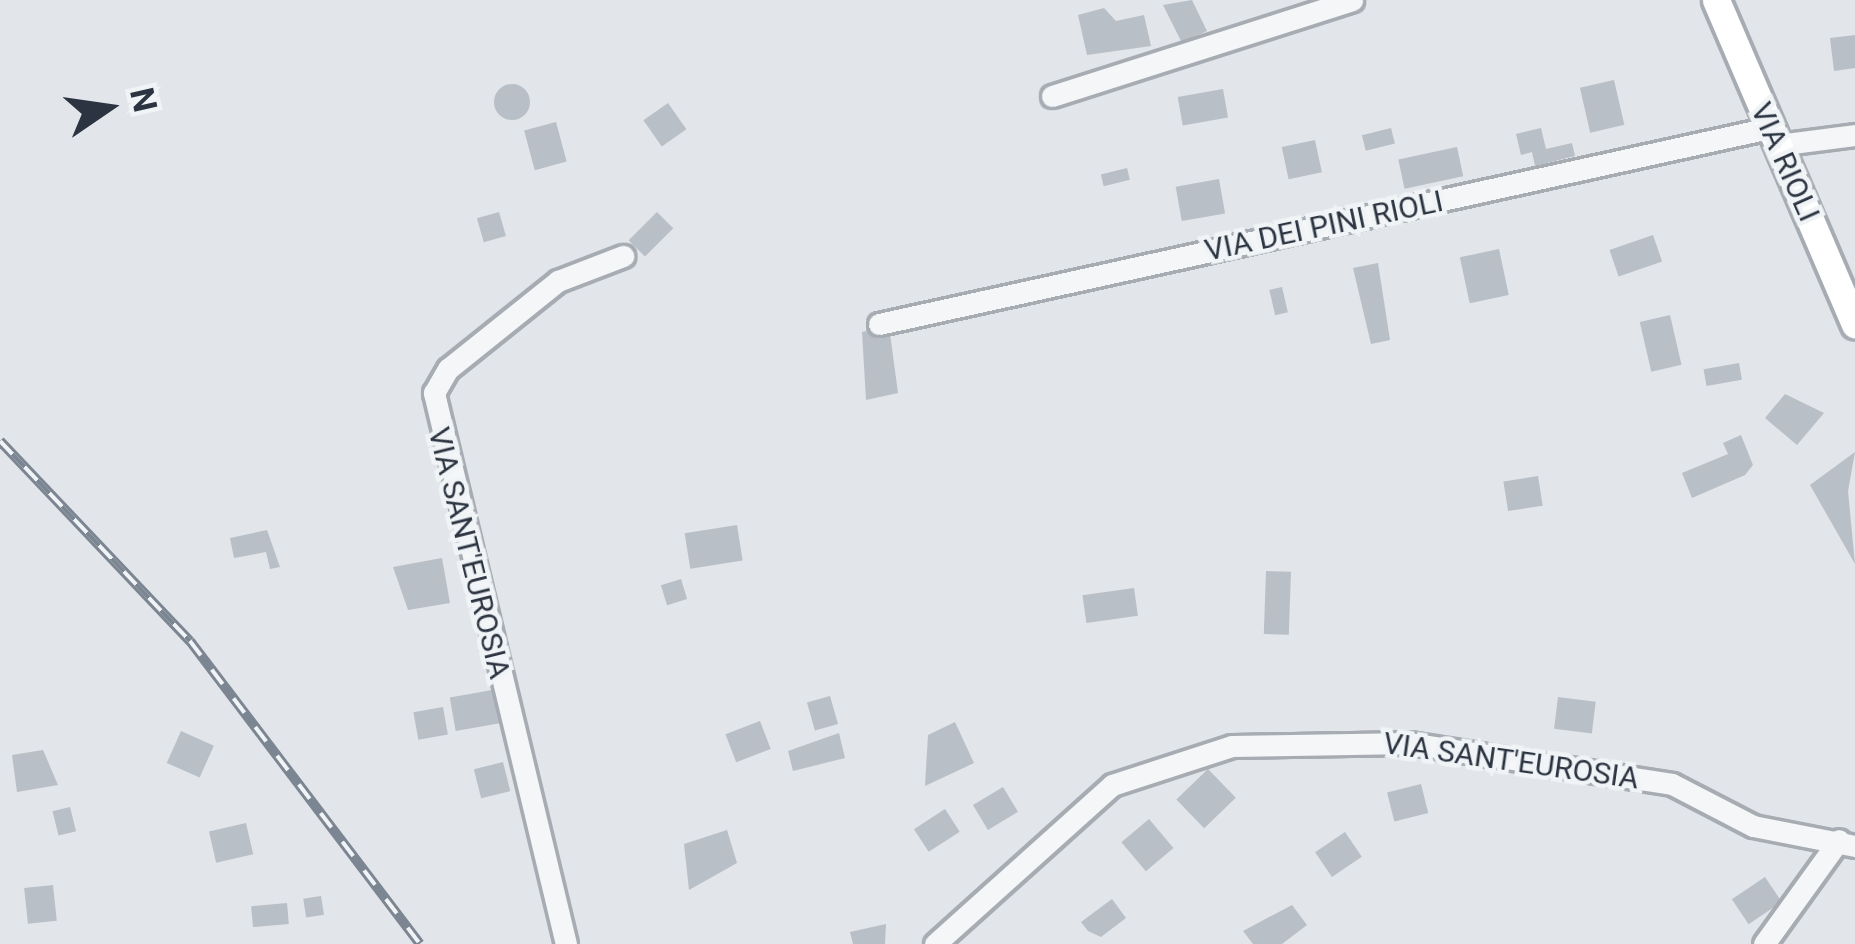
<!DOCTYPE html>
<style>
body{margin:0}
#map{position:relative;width:1855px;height:944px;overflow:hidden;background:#e2e5e9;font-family:Roboto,sans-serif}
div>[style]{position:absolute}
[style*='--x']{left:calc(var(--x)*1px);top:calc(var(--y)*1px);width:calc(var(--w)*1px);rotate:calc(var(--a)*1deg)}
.building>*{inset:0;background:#b9bfc6;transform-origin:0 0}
.round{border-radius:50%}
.roads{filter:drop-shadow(3px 0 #a7acb3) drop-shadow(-3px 0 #a7acb3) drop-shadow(0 3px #a7acb3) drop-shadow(0 -3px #a7acb3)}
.minor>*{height:21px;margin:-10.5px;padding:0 10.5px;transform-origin:10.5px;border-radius:10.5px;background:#f4f6f8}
.major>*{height:27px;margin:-13.5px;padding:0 13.5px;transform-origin:13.5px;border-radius:13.5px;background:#fff}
.rail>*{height:10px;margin-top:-5px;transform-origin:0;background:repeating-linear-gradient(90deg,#f1f4f7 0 18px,#7c8692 0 36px);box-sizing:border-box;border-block:3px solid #7c8692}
span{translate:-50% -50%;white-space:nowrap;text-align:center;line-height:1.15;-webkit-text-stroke:9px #f1f4f7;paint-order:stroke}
.street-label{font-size:30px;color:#2b3440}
.north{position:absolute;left:48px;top:48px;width:120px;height:120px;-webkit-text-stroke:9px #f1f4f7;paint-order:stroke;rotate:77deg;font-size:33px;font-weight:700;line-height:48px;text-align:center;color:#2b3440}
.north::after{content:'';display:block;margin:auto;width:42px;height:54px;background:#2b3440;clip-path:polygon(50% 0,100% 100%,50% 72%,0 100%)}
</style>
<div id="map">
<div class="building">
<i style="clip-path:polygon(1192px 0,1207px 31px,1182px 43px,1163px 5px)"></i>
<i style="clip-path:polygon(1104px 8px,1116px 21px,1144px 15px,1151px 46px,1087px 55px,1078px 15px)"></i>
<i style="clip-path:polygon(1855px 35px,1855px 68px,1834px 71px,1830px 38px)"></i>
<i style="left:1614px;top:80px;width:46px;height:35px;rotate:77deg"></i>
<i class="round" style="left:494px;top:84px;width:36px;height:36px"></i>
<i style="left:1223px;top:89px;width:29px;height:46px;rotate:80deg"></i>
<i style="left:668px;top:103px;width:32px;height:30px;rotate:55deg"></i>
<i style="left:556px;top:122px;width:41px;height:33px;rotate:75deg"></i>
<i style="left:1391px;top:128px;width:16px;height:30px;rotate:76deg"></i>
<i style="clip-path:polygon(1541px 128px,1546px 149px,1572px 143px,1575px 156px,1535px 166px,1532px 152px,1521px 155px,1516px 134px)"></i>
<i style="left:1315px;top:140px;width:33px;height:34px;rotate:78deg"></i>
<i style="left:1457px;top:147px;width:30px;height:60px;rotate:78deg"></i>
<i style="left:1127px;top:168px;width:12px;height:27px;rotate:76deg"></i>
<i style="left:1219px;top:179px;width:35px;height:44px;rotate:80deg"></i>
<i style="left:499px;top:212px;width:25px;height:23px;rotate:74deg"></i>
<i style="left:657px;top:212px;width:23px;height:40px;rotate:45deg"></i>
<i style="left:1653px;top:235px;width:28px;height:46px;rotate:71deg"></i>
<i style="left:1499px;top:249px;width:47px;height:40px;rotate:78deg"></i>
<i style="clip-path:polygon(1378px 263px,1390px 340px,1371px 344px,1353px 268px)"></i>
<i style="left:1282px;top:287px;width:26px;height:13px;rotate:77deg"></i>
<i style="left:1670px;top:315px;width:51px;height:31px;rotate:77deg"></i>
<i style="clip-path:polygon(889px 326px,898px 393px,866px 400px,862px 332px)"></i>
<i style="left:1739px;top:363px;width:17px;height:36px;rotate:80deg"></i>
<i style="clip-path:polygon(1785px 394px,1824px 413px,1797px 445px,1765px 418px)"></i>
<i style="clip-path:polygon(1741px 435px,1753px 465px,1745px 475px,1692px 498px,1682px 473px,1728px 454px,1723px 443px)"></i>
<i style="clip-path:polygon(1855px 452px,1848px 491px,1855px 564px,1810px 485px)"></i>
<i style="left:1538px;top:476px;width:30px;height:35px;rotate:81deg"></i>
<i style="left:737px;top:525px;width:36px;height:53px;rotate:81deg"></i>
<i style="clip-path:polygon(267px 530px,280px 567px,270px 569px,266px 552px,234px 558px,230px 538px)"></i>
<i style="clip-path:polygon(442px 558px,450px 603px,408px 610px,393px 567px)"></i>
<i style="left:1266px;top:571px;width:25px;height:63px;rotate:2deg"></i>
<i style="left:681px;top:579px;width:21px;height:21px;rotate:73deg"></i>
<i style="left:1134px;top:588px;width:28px;height:52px;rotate:82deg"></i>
<i style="left:498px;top:689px;width:34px;height:49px;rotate:80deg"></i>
<i style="left:830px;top:696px;width:29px;height:24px;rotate:74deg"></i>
<i style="left:1558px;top:697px;width:38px;height:32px;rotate:7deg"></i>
<i style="left:443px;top:707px;width:28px;height:30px;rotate:80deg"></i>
<i style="left:760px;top:721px;width:30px;height:37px;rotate:69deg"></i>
<i style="clip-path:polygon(955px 722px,974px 763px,925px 786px,928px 735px)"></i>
<i style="left:181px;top:731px;width:36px;height:35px;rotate:24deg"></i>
<i style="clip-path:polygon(839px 733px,845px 758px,793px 771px,788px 751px)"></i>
<i style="clip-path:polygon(43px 750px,58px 785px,17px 792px,12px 755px)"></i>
<i style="left:503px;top:762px;width:30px;height:30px;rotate:76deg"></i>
<i style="left:1208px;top:769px;width:40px;height:44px;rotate:46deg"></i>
<i style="left:1421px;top:784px;width:30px;height:35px;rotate:76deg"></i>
<i style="left:1003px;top:787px;width:29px;height:35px;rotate:59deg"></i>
<i style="left:70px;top:807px;width:25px;height:18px;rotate:76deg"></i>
<i style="left:945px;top:809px;width:27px;height:37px;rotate:57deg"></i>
<i style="left:1149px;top:819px;width:38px;height:36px;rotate:50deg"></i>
<i style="left:246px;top:823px;width:32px;height:38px;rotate:77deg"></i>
<i style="clip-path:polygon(727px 830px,737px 863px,689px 890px,684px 844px)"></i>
<i style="left:1345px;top:832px;width:30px;height:36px;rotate:56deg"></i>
<i style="left:1765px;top:877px;width:30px;height:40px;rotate:56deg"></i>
<i style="left:53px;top:885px;width:36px;height:29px;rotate:84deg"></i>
<i style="left:321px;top:896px;width:19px;height:18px;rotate:81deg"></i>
<i style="clip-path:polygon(1112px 899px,1126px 918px,1101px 937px,1088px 931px,1081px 922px)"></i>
<i style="left:287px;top:903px;width:21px;height:36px;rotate:85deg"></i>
<i style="clip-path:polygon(1292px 905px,1307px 925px,1282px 944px,1253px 944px,1243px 931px)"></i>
<i style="clip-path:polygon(886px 924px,885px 944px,853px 944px,850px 932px)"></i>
</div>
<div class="roads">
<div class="minor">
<i style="--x:1052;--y:96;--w:315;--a:-17.7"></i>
<i style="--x:1777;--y:145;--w:79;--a:-7.3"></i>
<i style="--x:879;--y:324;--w:911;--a:-12.42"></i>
<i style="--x:566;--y:944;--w:567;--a:-103.47"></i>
<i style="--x:434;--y:393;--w:28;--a:-60"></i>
<i style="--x:448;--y:369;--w:141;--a:-38.7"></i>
<i style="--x:558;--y:281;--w:70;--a:-21"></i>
<i style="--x:935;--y:944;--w:238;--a:-41.9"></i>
<i style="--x:1112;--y:785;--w:126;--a:-18"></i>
<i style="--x:1232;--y:746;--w:178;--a:-1"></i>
<i style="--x:1410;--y:743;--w:265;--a:8.9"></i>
<i style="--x:1672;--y:784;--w:91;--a:27.4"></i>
<i style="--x:1753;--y:826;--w:104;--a:11.1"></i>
<i style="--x:1764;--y:944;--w:128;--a:-54.2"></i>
</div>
<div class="major">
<i style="--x:1716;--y:0;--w:353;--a:66.8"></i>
</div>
</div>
<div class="rail">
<i style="--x:0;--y:441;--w:276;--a:46.5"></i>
<i style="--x:190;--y:641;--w:380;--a:52.8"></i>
</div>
<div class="street-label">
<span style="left:1785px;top:162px;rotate:66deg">VIA RIOLI</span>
<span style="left:1324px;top:226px;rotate:-12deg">VIA DEI PINI RIOLI</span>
<span style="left:469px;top:553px;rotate:76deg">VIA SANT'EUROSIA</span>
<span style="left:1511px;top:761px;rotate:8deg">VIA SANT'EUROSIA</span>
</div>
<div class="north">N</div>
</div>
